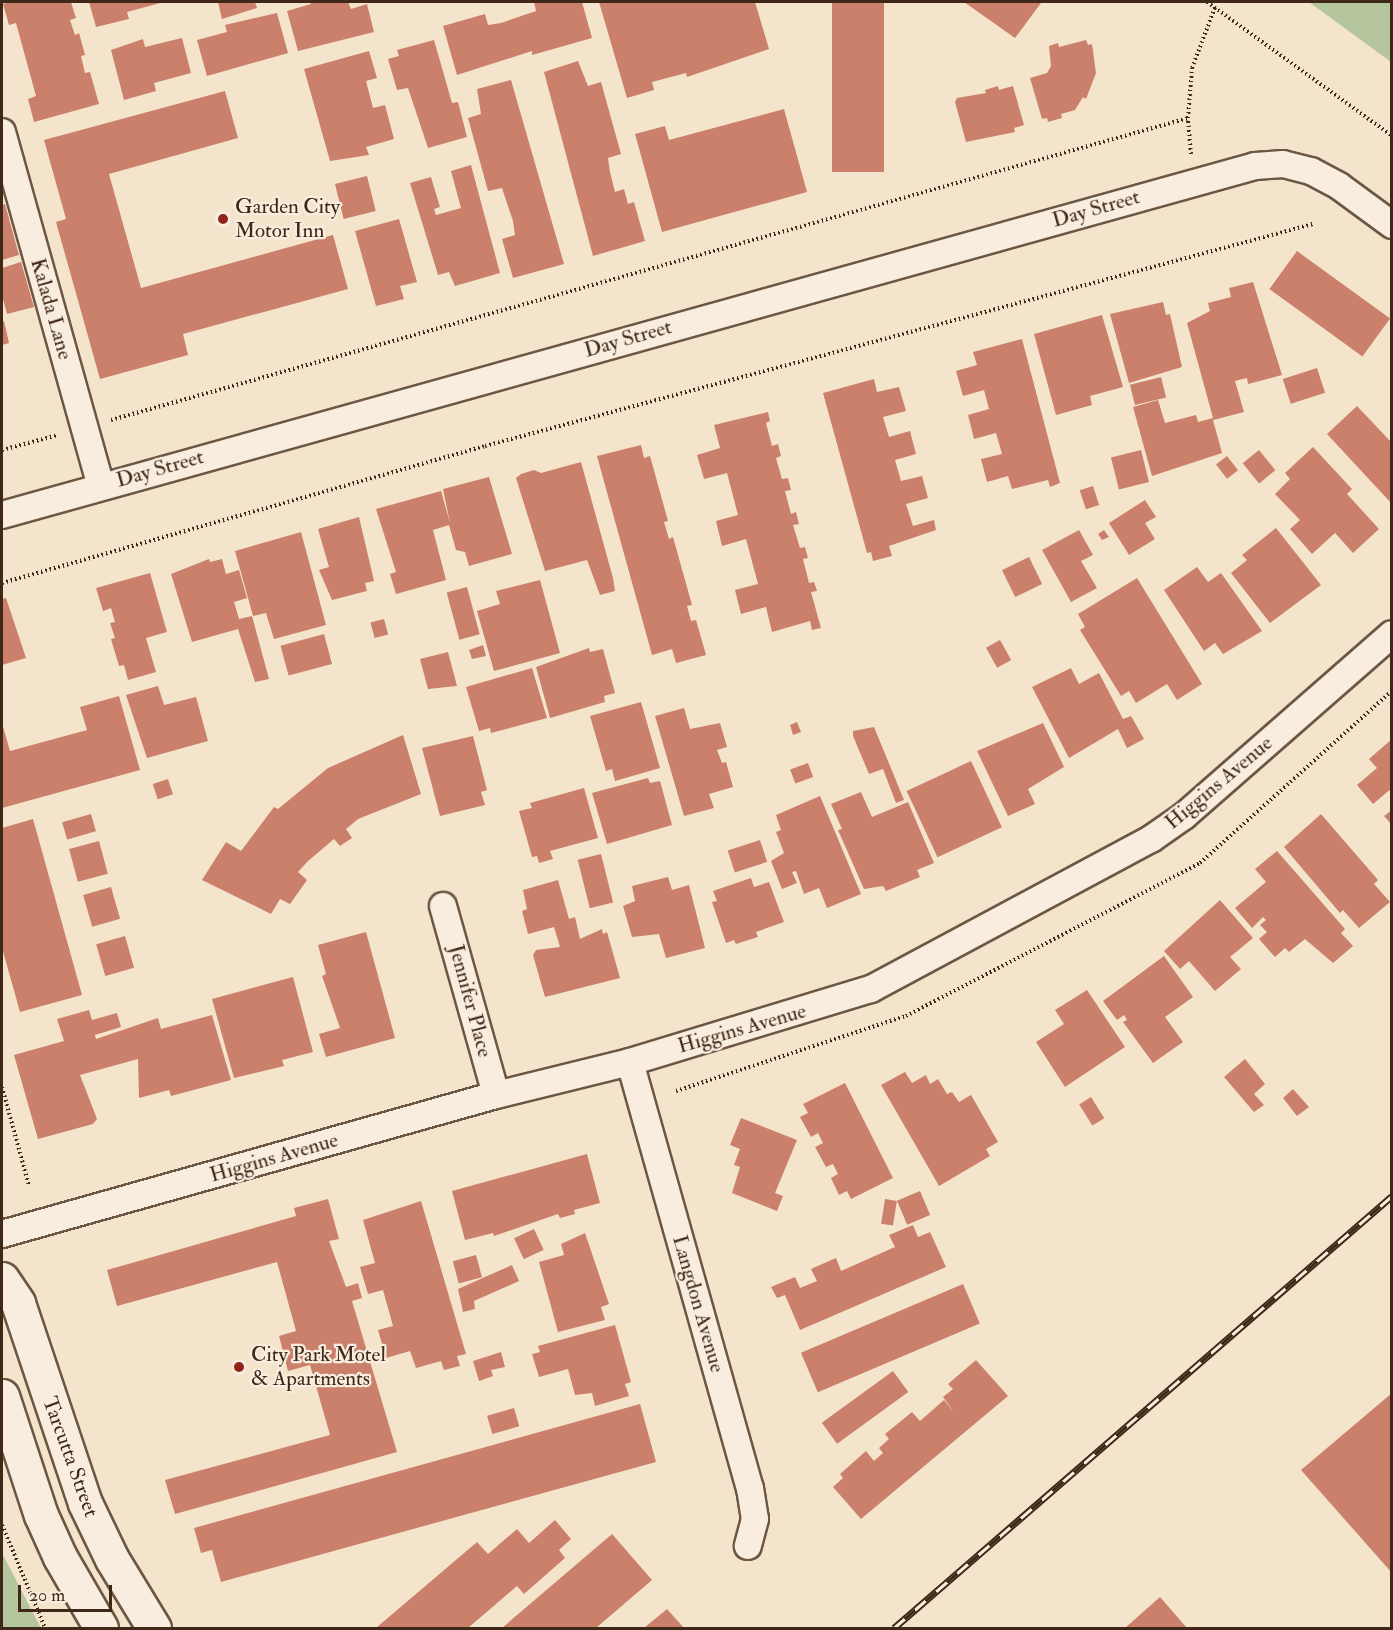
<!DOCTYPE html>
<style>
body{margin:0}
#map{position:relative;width:1393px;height:1630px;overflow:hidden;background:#f5e4cc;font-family:"IM FELL Double Pica",serif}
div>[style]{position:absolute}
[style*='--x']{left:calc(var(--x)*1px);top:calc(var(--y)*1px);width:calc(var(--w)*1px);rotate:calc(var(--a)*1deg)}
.green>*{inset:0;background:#b5c59d}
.building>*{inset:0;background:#ca806b;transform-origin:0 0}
.path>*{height:4px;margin-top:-2px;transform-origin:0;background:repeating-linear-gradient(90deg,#3f2817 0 1.5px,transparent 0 4.5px)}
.roads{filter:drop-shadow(2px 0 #6c5744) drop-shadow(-2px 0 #6c5744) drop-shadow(0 2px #6c5744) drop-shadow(0 -2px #6c5744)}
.street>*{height:26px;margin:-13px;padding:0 13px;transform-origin:13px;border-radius:13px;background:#f8edde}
.secondary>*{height:33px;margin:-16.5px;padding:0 16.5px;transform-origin:16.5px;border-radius:16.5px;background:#f8edde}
.rail>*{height:7px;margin-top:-3.5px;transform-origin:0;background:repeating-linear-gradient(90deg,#f8edde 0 14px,#3f2817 0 28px);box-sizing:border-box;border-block:2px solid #3f2817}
.dots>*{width:16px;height:16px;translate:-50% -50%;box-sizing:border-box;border:3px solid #f8edde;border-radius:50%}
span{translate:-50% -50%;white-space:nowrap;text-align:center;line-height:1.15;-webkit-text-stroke:4.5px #f8edde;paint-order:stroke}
.poi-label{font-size:21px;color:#3f2817}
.left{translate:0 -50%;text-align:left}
.street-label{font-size:21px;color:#3f2817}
.frame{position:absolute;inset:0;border:3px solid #3f2817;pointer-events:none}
.scale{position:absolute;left:18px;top:1585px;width:94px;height:27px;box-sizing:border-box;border:3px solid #3f2817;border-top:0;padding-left:8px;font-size:18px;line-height:21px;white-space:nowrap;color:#3f2817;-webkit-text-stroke:4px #f8edde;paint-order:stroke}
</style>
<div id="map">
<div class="green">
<i style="clip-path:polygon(1309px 2px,1391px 2px,1391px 62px)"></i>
<i style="clip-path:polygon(2px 1553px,41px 1628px,2px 1628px)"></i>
</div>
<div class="building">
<i style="clip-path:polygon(10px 2px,71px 2px,76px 18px,70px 20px,75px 35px,79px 33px,85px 55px,81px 56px,85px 73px,90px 72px,99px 104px,34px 122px,28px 99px,36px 96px,16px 23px,9px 25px,3px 4px)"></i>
<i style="clip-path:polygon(89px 2px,164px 2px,127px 12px,129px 19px,96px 27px)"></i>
<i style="clip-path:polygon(211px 2px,255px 2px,257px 8px,222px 19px,218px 2px)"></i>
<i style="clip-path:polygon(310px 2px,348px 2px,351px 9px,367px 4px,374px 32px,298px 51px,287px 11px,311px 4px)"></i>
<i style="clip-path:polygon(534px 2px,582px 2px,592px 38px,532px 55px,532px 51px,457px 75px,443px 26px,485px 14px,488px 25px,501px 23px,536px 11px)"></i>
<i style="clip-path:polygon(599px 2px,755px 2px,769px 49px,687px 77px,686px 73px,652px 82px,654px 90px,627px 98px)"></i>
<i style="left:832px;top:2px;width:52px;height:170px"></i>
<i style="clip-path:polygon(964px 2px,1039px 2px,1041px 3px,1015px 38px)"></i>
<i style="clip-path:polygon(277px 13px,288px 53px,207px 76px,197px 40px,227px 32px,225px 25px)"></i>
<i style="clip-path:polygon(182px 38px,191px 73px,154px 83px,156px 91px,124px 100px,111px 50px,143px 39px,145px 47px)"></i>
<i style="clip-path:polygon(434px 40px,452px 103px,458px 102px,467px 137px,428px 148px,408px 88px,397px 90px,388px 59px,399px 56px,397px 50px)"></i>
<i style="clip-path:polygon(1086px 40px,1088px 45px,1092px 44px,1096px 73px,1086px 99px,1083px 97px,1075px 110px,1061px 114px,1062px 118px,1048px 122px,1047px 118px,1042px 119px,1030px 78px,1047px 73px,1051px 66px,1049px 46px,1058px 43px,1059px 47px)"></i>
<i style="clip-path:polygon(369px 51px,377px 78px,366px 81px,373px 108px,385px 105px,394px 139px,366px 147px,369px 155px,330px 161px,304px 69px)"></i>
<i style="clip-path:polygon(578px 61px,588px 86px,601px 82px,621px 154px,608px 158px,610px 172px,615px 192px,624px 189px,628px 204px,634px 202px,645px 241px,593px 256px,544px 72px)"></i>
<i style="clip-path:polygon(511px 80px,564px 264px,513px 278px,502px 239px,515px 235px,513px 221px,502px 188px,488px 191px,468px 118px,481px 114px,477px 89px)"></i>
<i style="clip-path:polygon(998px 86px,999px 90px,1013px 86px,1024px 125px,1014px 128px,1015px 132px,966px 142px,955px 102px,957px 98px,986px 93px,985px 90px)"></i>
<i style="clip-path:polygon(225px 91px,238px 138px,109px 174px,141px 288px,333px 235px,348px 289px,183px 334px,188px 355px,100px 379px,56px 222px,66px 219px,44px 140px)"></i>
<i style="clip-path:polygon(784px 109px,807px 192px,662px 232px,635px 134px,665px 126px,669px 140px)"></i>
<i style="clip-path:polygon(471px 165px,500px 273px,455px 286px,449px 272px,438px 275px,410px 183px,431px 177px,440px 207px,434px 209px,436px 215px,461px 208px,451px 171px)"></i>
<i style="left:367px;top:176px;width:36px;height:33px;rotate:76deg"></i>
<i style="clip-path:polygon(5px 204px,19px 255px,2px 260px,2px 205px)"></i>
<i style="clip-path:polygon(399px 219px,417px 282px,400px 286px,404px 299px,376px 306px,355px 231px)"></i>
<i style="left:1297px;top:251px;width:115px;height:47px;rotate:36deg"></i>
<i style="clip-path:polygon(21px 262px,34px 307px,7px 314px,2px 295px,2px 268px)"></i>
<i style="clip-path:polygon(1253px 282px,1282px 375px,1248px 384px,1247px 378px,1235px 381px,1244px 412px,1213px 420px,1222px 453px,1152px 476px,1133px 407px,1158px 400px,1165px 423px,1196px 415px,1198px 422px,1213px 418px,1187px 323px,1210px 311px,1208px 303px,1231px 297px,1229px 288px)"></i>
<i style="clip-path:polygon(1163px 302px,1166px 315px,1170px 314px,1182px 367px,1129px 383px,1110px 314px)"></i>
<i style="clip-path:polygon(1102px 315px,1123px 387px,1090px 396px,1092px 405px,1056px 415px,1034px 334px)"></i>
<i style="clip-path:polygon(4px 321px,9px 343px,2px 345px,2px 322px)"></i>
<i style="clip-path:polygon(1022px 339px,1060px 483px,1050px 487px,1048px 480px,1012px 489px,1008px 476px,987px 482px,981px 459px,1002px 454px,996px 433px,974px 439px,968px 415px,989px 409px,984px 390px,963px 396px,956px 371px,977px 365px,973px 352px)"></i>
<i style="left:1317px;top:368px;width:26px;height:36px;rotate:72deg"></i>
<i style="left:1161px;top:377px;width:21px;height:32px;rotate:76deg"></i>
<i style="clip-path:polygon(874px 379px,877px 392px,899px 387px,906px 411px,883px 417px,889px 437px,910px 431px,916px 454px,895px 460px,901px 481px,922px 476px,928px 498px,906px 504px,913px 526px,934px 520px,936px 530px,889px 546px,892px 556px,873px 561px,871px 552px,867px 553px,823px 393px)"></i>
<i style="clip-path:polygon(1357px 406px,1392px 443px,1392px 504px,1327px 434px)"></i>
<i style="clip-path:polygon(768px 412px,770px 421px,766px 423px,772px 446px,778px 444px,781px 456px,776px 458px,782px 479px,788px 478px,791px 490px,785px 491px,791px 514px,796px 512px,799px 524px,793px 525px,800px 548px,805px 547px,808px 558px,803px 559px,809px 583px,814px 582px,817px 591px,811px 592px,821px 628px,812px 630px,810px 621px,772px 632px,766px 607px,741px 614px,735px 590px,758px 584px,746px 539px,722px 546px,716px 521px,738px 515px,727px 473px,704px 479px,697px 455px,720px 448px,714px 425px)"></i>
<i style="clip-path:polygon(641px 445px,644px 458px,650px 456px,668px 521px,664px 522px,669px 539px,673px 537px,692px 605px,687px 606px,691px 621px,696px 620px,706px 655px,676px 663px,672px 649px,652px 655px,597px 456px)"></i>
<i style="clip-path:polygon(1313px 447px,1352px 489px,1347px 494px,1379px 529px,1353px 553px,1335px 533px,1312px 554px,1290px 529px,1300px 520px,1275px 494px,1290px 479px,1285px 473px)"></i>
<i style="left:1141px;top:450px;width:33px;height:31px;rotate:76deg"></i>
<i style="left:1259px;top:450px;width:26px;height:21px;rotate:51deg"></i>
<i style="left:1227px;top:456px;width:18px;height:14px;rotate:52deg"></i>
<i style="clip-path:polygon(581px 462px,613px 578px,615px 591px,600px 595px,587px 560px,545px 571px,516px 478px,521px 474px,534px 470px,541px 473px)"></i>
<i style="clip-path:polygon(489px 477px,512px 554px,469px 566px,465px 552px,456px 550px,449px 525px,433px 530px,446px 580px,396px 594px,390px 574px,396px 572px,376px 509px,441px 491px,450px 523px,443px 489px)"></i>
<i style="left:1093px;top:486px;width:20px;height:14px;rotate:72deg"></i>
<i style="clip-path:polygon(1145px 500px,1156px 517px,1145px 523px,1155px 539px,1129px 555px,1109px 523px)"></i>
<i style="clip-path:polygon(359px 517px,374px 581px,365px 583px,367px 591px,332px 600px,319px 570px,329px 567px,318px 529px)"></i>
<i style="clip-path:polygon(1276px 528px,1321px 585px,1270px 623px,1231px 573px,1247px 560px,1242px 555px)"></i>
<i style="clip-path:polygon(1079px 530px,1093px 555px,1081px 561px,1097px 588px,1071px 602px,1042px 550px)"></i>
<i style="clip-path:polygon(1104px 530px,1109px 537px,1102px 540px,1098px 534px)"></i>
<i style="clip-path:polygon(301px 532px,326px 625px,274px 639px,266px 613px,253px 616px,235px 551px)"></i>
<i style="left:1029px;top:557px;width:30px;height:30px;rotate:64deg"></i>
<i style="clip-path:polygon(209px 559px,210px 562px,222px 559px,226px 574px,239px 570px,247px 598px,234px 602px,239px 619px,252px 616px,269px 679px,255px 682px,238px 629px,192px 642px,171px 574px)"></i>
<i style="clip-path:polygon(1197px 567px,1208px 582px,1221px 573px,1262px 631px,1223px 654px,1215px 643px,1204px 651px,1164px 590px)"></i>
<i style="clip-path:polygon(150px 573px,167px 632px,146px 638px,156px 672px,128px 680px,124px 665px,119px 666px,111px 639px,115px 638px,110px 623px,115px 622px,111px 608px,103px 611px,96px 588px)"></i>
<i style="clip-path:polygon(1137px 578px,1202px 684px,1177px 700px,1167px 684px,1136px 703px,1129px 691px,1121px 696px,1080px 630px,1085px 627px,1078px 614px)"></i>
<i style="clip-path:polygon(540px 580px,560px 653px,494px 671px,477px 611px,500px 604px,496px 591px)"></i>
<i style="left:467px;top:587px;width:49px;height:21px;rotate:75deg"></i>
<i style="clip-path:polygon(6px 598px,26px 658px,2px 665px,2px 599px)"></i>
<i style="left:384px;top:619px;width:16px;height:14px;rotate:75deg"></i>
<i style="left:324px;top:634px;width:31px;height:45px;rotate:75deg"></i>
<i style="left:1000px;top:640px;width:23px;height:16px;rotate:61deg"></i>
<i style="clip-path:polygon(483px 645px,486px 656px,472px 659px,469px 650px)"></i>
<i style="clip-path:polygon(589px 648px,590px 652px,603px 649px,615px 693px,604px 696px,605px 702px,550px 718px,536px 667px)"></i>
<i style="clip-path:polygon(448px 652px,457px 686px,428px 689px,420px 659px)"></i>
<i style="clip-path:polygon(532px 668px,547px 718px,491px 733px,490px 728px,479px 731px,466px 687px)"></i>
<i style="clip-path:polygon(1071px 668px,1079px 684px,1099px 673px,1123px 719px,1131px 716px,1144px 739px,1127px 748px,1118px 729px,1069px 758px,1032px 687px)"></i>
<i style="clip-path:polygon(158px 686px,164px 705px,196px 697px,208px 741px,147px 758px,126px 695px)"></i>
<i style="clip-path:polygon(119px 696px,140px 770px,2px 808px,2px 723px,10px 751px,87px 730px,80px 707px)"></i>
<i style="clip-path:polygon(641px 702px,660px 768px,615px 781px,612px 769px,606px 771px,590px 716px)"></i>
<i style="clip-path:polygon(684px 708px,690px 729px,720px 723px,727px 747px,717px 750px,722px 763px,726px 762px,733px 787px,709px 794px,714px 808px,684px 816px,655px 716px)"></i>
<i style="clip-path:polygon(797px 722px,801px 732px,793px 735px,790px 725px)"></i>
<i style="clip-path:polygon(1043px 723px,1064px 767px,1028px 789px,1035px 804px,1008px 816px,977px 751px)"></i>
<i style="clip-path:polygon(874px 727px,904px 800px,896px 803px,883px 769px,869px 774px,853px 736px,853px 731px)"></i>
<i style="clip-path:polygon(403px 735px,421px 794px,358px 819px,346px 829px,352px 838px,340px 846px,334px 839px,308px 861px,298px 872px,307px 880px,290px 904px,280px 899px,271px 914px,202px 880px,226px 842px,241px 851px,274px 807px,278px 809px,328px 768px)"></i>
<i style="clip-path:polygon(473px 736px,487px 790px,481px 792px,485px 805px,440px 816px,422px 748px)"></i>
<i style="clip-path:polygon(1392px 739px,1392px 788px,1373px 804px,1357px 785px,1377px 768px,1369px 759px)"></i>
<i style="left:971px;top:761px;width:73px;height:71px;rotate:65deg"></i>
<i style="left:808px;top:763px;width:15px;height:19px;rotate:70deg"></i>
<i style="clip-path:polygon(648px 778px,650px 783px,660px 781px,672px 825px,607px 844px,592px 793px)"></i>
<i style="left:168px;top:779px;width:16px;height:16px;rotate:72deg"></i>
<i style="clip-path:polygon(584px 788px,598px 838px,550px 851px,553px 859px,539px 863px,537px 856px,532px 857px,519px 811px,532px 808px,530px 803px)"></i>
<i style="clip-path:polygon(861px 792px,872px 817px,908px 802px,934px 863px,917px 870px,920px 877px,886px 891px,883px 886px,864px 889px,838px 830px,842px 829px,831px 804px)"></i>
<i style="clip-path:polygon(820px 796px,861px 894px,827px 908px,819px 888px,804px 894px,796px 871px,792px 872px,797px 883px,782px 889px,771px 861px,784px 853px,776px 832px,781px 830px,776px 815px)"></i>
<i style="clip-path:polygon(1392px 810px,1392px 825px,1384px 816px)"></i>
<i style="left:91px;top:814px;width:18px;height:30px;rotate:74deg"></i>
<i style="clip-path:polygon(1321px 814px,1378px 880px,1374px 884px,1390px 902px,1359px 928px,1343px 910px,1340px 913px,1284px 847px)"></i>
<i style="clip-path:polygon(33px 819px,82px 995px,20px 1012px,2px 948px,2px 828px)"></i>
<i style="left:760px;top:840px;width:23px;height:34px;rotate:72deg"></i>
<i style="left:99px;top:841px;width:34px;height:31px;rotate:75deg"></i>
<i style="clip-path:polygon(1277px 851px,1345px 929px,1341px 933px,1353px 946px,1333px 963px,1305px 939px,1289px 952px,1285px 948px,1275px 957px,1259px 939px,1267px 932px,1260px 925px,1266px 920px,1263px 917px,1252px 928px,1235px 908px,1266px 882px,1255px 869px)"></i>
<i style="left:601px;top:854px;width:50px;height:24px;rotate:76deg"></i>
<i style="clip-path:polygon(668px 877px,672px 890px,689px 885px,705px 948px,666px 958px,659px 934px,632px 937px,623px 906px,635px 901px,632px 886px)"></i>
<i style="clip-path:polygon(751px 878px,754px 887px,769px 882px,784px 922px,756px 932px,758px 937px,736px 944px,734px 940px,726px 943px,712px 902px,717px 901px,713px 891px)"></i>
<i style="clip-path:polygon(558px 880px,569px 919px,575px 917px,580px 939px,602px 929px,603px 934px,607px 932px,620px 978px,545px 997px,533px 955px,536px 950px,560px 947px,554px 927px,528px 934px,522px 911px,527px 909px,523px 890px)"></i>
<i style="left:111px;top:887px;width:33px;height:29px;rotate:74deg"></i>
<i style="clip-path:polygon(1220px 900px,1253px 938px,1230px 957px,1241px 969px,1215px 991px,1189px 961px,1180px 969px,1164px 951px)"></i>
<i style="clip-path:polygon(366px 932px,395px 1038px,326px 1057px,319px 1034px,340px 1028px,322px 976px,326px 974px,318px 945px)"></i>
<i style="left:125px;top:936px;width:33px;height:30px;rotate:74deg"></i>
<i style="clip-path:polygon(1164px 956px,1193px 997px,1165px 1017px,1183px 1042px,1153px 1063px,1123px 1022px,1127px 1020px,1124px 1015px,1117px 1020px,1103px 1001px)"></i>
<i style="clip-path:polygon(293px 977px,313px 1052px,282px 1060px,284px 1066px,234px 1078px,212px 999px)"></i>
<i style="clip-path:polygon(1087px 990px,1125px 1047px,1065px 1087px,1036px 1042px,1064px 1024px,1055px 1010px)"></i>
<i style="clip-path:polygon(89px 1010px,92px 1020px,117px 1013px,121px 1027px,95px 1035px,96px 1039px,158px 1018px,161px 1029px,212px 1015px,231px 1080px,171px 1096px,169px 1090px,139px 1098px,138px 1059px,80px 1075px,97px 1119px,93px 1124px,38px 1139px,14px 1055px,64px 1041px,57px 1019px)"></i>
<i style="clip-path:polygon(1245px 1059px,1265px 1084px,1254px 1094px,1264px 1105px,1254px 1112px,1224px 1077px)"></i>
<i style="clip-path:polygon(905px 1072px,912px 1083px,926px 1075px,930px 1084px,938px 1079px,947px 1094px,952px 1092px,959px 1102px,971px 1095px,998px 1142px,986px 1149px,990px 1156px,939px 1186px,881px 1085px)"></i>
<i style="clip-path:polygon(845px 1083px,893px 1178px,851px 1199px,847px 1191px,839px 1195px,831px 1178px,838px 1174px,833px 1164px,826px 1167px,815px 1147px,823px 1143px,818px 1133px,811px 1137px,800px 1117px,808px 1113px,803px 1104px)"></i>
<i style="clip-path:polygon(1293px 1089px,1309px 1107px,1297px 1116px,1283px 1098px)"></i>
<i style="left:1091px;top:1097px;width:25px;height:14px;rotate:58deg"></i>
<i style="clip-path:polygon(741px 1118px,797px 1140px,775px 1193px,783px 1196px,777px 1211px,732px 1193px,740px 1167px,734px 1165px,740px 1149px,730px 1145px)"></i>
<i style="clip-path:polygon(587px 1154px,600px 1203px,574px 1210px,575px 1214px,560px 1218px,558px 1214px,494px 1236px,493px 1233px,465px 1240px,452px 1191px)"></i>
<i style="left:920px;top:1191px;width:26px;height:25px;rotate:67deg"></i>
<i style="clip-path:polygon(328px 1199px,339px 1239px,329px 1241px,346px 1287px,358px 1283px,362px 1298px,352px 1301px,397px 1452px,175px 1514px,165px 1480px,330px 1435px,310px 1365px,288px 1371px,279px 1336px,296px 1331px,277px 1262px,117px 1306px,107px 1270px,296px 1216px,294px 1208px)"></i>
<i style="left:885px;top:1199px;width:12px;height:25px;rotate:9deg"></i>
<i style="clip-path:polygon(421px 1201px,466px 1354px,457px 1356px,460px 1366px,444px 1370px,441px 1361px,416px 1368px,410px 1351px,386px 1358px,378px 1330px,393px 1326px,383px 1290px,368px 1294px,360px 1267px,375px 1263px,363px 1220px)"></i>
<i style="clip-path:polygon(913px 1225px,918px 1237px,930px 1232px,946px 1267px,800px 1330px,785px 1295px,777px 1298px,771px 1287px,795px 1277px,800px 1288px,817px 1281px,811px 1269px,836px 1258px,841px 1271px,895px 1247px,889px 1235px)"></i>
<i style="left:534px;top:1229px;width:23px;height:22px;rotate:65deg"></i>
<i style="clip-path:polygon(585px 1233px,609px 1304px,601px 1307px,605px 1320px,558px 1332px,539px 1262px,564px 1255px,561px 1244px)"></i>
<i style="left:476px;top:1255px;width:23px;height:24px;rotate:75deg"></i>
<i style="clip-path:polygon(512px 1265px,519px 1281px,474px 1301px,475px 1309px,463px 1312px,458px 1289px)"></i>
<i style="left:963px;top:1284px;width:43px;height:176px;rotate:67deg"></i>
<i style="clip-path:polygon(615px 1325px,631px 1382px,625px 1384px,629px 1396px,595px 1406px,592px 1393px,575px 1395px,568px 1369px,539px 1377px,532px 1354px,540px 1352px,538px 1346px)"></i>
<i style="clip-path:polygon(501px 1352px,505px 1367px,491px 1370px,493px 1376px,479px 1381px,473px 1361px)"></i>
<i style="clip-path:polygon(976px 1360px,1008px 1396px,861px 1519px,833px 1487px,843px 1478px,840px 1474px,866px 1451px,874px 1461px,883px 1453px,879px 1448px,889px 1439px,885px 1434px,912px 1412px,920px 1421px,944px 1400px,954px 1412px,943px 1397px,953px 1389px,948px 1384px)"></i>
<i style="left:893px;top:1371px;width:26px;height:88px;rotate:54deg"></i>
<i style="clip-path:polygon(1392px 1393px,1392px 1573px,1301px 1470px)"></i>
<i style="clip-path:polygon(640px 1404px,656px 1462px,221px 1582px,212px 1550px,201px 1553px,194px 1528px)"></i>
<i style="left:514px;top:1408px;width:19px;height:28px;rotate:74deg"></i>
<i style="clip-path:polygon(555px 1520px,571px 1539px,559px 1550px,565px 1558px,524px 1594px,517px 1586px,468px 1628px,376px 1628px,477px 1542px,488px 1554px,517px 1529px,529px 1543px)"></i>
<i style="clip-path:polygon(612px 1534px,652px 1580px,596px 1628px,502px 1628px)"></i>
<i style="clip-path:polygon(1160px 1597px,1187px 1628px,1125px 1628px)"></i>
<i style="clip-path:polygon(667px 1609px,684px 1628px,644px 1628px)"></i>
</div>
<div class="path">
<i style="--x:1207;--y:2;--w:228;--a:35.9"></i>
<i style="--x:1191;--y:154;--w:36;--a:-95"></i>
<i style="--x:1188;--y:118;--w:50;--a:-85.4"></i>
<i style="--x:1192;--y:68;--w:65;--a:-69.3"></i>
<i style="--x:111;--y:420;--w:1119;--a:-15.66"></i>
<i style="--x:2;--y:450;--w:58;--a:-15"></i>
<i style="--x:2;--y:583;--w:502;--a:-15.84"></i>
<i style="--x:485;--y:446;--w:857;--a:-15.01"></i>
<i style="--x:2;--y:1087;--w:103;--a:74.7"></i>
<i style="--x:676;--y:1091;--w:242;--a:-18.1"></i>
<i style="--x:906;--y:1016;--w:331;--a:-27.5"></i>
<i style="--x:1200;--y:863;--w:258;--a:-41.9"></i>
<i style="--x:2;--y:1525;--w:112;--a:67.3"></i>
</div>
<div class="roads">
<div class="street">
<i style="--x:2;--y:132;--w:368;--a:74.4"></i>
<i style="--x:2;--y:515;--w:1301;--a:-15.56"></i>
<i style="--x:1255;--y:166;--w:28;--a:-4"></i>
<i style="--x:1283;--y:164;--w:29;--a:14"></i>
<i style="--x:1311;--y:171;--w:32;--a:28"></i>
<i style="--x:1339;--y:186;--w:66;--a:36.3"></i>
<i style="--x:443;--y:906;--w:196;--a:74.3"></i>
<i style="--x:630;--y:1062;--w:443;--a:74.3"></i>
<i style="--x:750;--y:1488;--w:31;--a:81"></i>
<i style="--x:755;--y:1519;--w:28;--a:105"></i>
<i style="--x:2;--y:1234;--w:513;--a:-15.72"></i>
<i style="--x:496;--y:1095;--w:138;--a:-13.8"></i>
<i style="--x:630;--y:1062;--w:252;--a:-16.9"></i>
<i style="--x:871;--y:989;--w:318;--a:-28.2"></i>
<i style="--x:1151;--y:839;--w:40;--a:-34.9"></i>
<i style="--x:1184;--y:816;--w:276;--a:-41.2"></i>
</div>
<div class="secondary">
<i style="--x:2;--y:1279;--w:29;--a:56"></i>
<i style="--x:18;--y:1303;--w:211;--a:71.5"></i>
<i style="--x:85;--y:1503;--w:62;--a:64.3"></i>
<i style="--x:112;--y:1559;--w:81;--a:58.7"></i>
<i style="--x:2;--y:1396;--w:125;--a:71.9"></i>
<i style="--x:41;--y:1515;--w:46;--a:65.7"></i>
<i style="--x:60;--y:1557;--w:82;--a:60"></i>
</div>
</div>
<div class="rail">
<i style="--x:894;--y:1628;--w:659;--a:-40.94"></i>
</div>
<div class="dots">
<i style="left:223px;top:219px;background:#8f2418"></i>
<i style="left:239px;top:1367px;background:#8f2418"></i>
</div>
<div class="poi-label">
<span class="left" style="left:235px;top:219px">Garden City<br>Motor Inn</span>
<span class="left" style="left:251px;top:1367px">City Park Motel<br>&amp; Apartments</span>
</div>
<div class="street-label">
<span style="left:1096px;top:209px;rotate:-16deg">Day Street</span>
<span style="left:51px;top:309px;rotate:74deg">Kalada Lane</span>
<span style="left:628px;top:339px;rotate:-16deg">Day Street</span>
<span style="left:160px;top:469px;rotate:-16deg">Day Street</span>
<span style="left:1219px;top:783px;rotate:-40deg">Higgins Avenue</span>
<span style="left:470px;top:1001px;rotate:75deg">Jennifer Place</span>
<span style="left:742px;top:1029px;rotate:-16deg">Higgins Avenue</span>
<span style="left:274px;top:1158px;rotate:-16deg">Higgins Avenue</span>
<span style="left:698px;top:1304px;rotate:74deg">Langdon Avenue</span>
<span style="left:70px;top:1457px;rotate:70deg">Tarcutta Street</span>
</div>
<div class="frame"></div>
<div class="scale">20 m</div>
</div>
